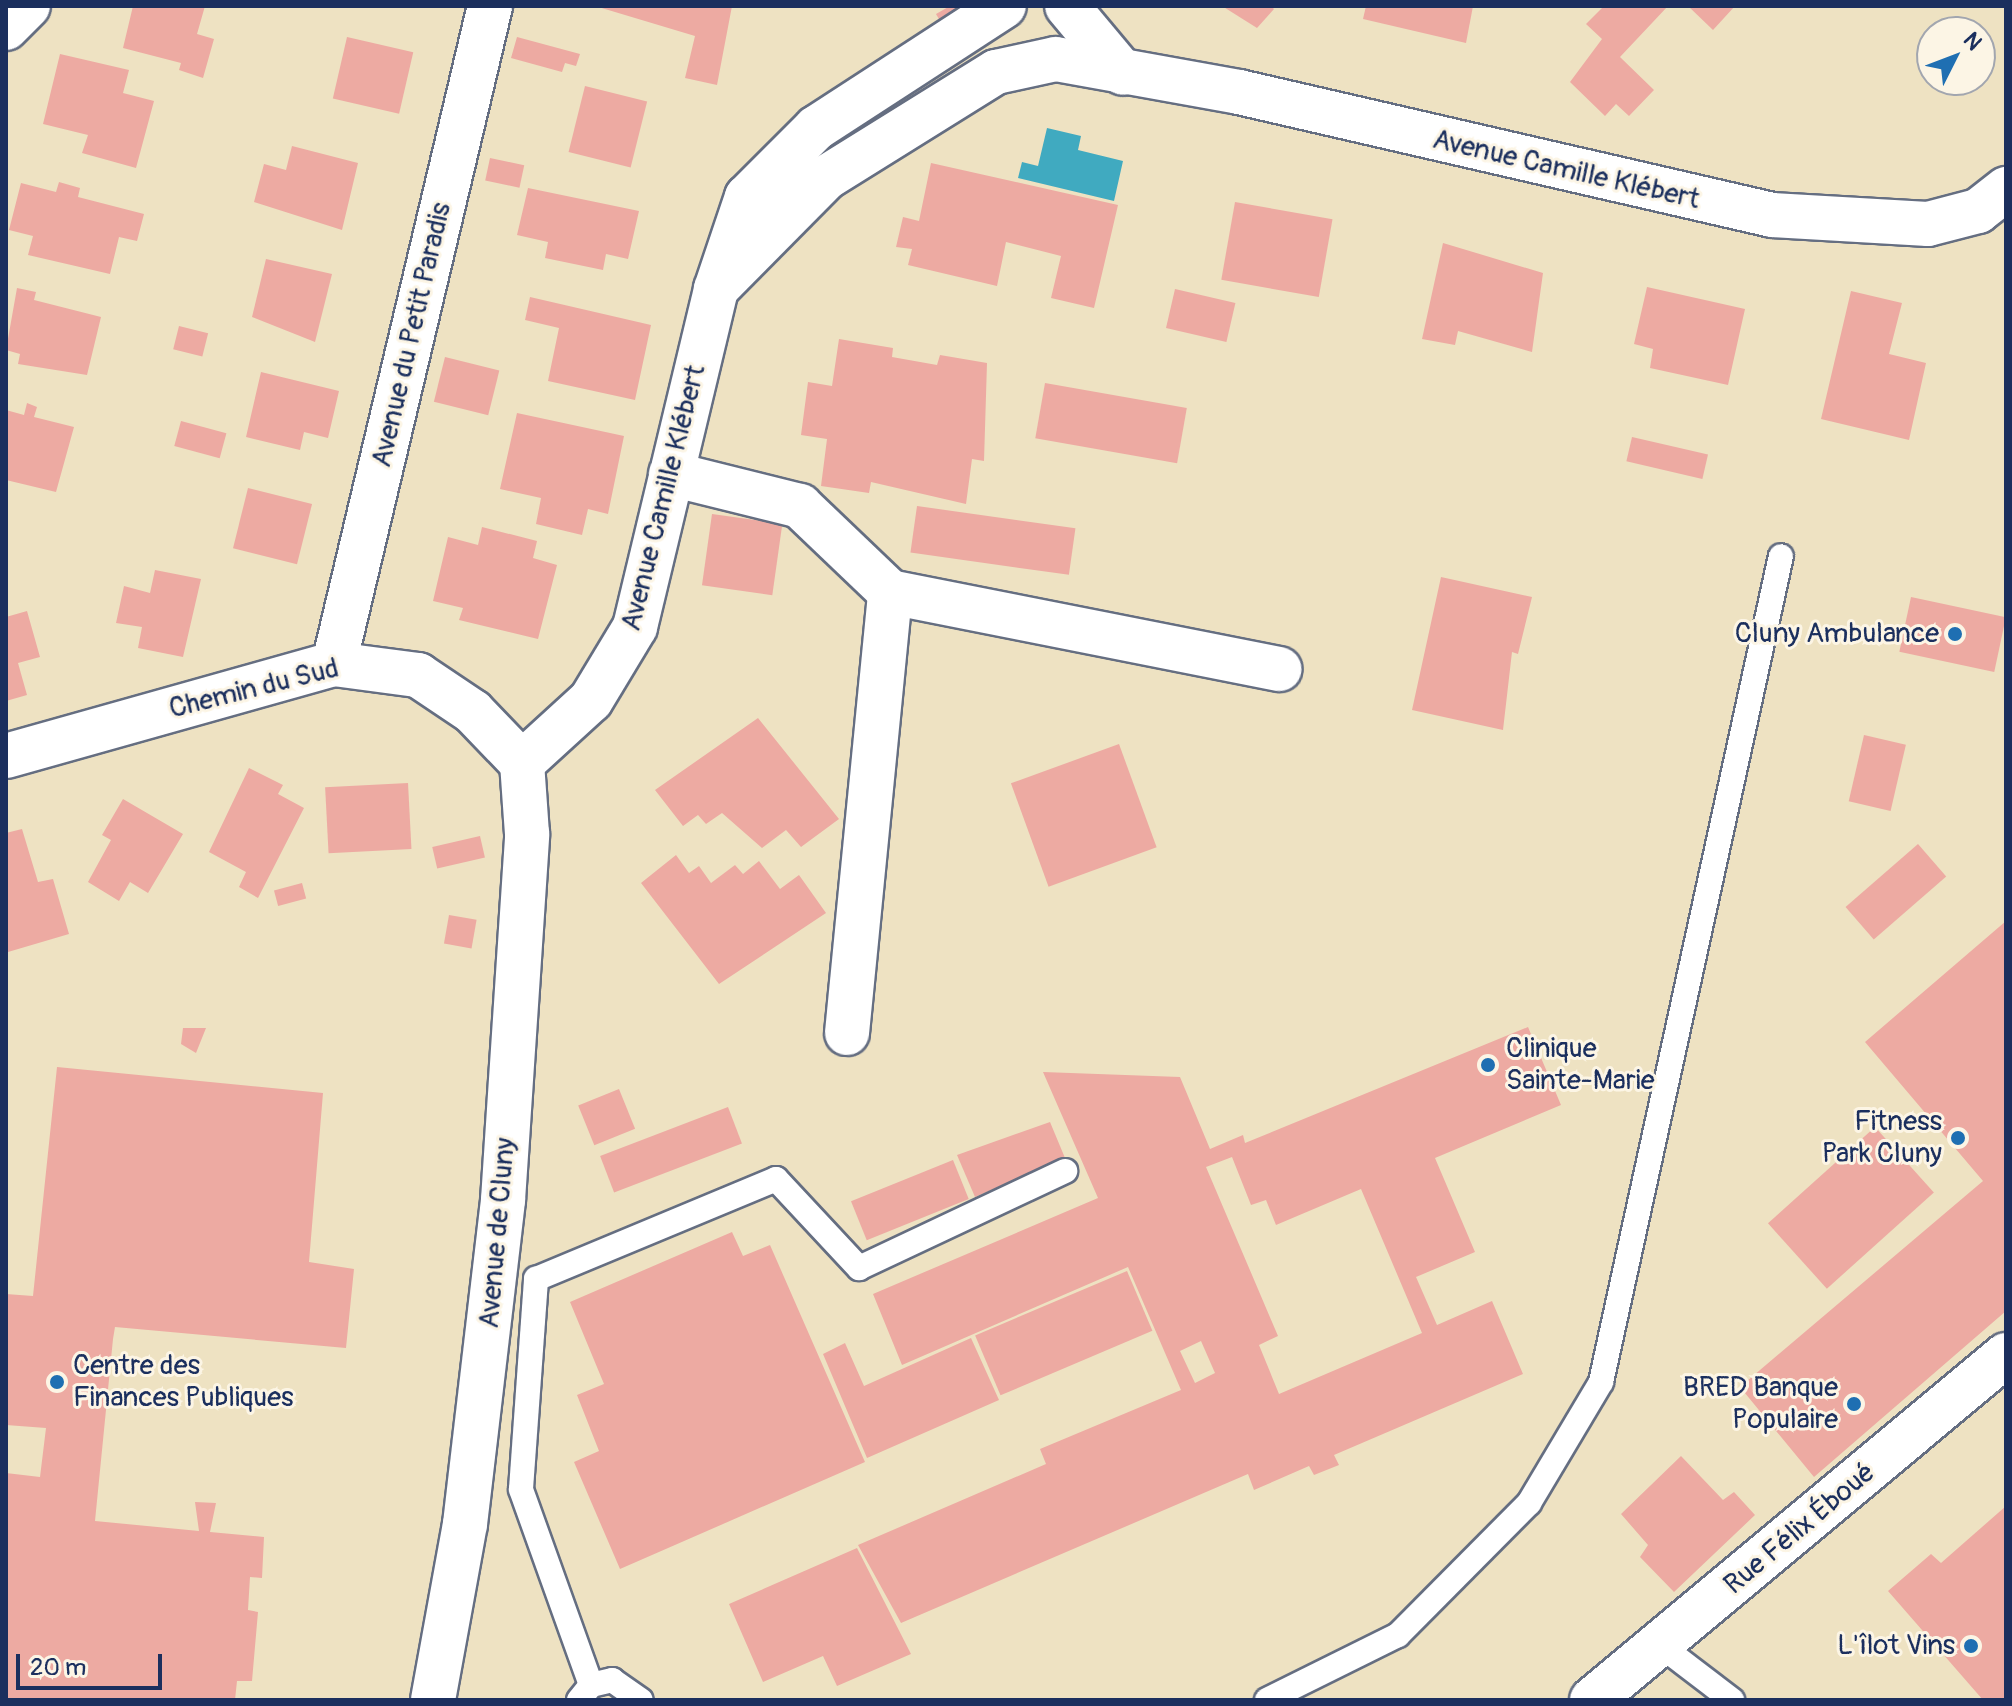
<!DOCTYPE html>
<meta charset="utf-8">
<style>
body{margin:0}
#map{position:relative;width:2012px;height:1706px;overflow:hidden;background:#eee2c2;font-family:Pangolin,sans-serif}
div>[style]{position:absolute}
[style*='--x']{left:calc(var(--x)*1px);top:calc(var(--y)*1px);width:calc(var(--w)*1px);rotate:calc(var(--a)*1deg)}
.water>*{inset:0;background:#40aac0}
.building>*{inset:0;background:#edaaa2;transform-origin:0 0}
.roads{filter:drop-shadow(2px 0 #656e81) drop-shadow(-2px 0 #656e81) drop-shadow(0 2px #656e81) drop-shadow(0 -2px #656e81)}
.lane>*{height:24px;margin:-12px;padding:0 12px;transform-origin:12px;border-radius:12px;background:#fff}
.street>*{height:44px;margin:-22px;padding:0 22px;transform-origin:22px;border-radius:22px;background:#fff}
.dots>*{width:22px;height:22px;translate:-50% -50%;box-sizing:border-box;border:4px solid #fcf5e5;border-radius:50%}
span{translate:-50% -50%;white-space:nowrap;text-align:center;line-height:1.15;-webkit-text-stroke:6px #fcf5e5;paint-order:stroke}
.street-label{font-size:28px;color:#1b2f5e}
.poi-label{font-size:28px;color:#1b2f5e}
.right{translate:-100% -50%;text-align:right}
.left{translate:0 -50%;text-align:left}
.frame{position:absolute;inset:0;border:8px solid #1b2f5e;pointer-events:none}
.north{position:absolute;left:1916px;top:16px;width:80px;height:80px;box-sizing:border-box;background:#fcf5e5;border:2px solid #a2a6af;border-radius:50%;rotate:48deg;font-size:22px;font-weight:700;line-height:32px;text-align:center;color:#1b2f5e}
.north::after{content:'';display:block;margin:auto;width:28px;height:36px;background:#1f6fb2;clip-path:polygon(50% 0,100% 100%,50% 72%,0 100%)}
.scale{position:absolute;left:16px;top:1654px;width:146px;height:36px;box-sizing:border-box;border:4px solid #1b2f5e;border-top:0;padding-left:10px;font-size:24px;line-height:28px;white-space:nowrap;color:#1b2f5e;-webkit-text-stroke:6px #fcf5e5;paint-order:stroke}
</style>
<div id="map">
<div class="water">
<i style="clip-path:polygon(1047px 128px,1081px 136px,1078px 150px,1123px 161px,1114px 201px,1018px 178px,1022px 162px,1038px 166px)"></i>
</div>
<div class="building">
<i style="clip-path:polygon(133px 6px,205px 6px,197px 34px,214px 39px,203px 78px,179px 70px,181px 63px,123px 48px)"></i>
<i style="clip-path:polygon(595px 6px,732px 6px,717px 85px,685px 78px,695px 36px)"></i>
<i style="clip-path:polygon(950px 6px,976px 6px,943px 26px,936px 14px)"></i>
<i style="clip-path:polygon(1222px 6px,1271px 6px,1274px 9px,1257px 28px)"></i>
<i style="clip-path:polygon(1366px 6px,1473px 6px,1466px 43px,1363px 19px)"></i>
<i style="clip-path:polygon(1604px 6px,1668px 6px,1620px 57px,1654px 90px,1629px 116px,1616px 104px,1605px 116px,1570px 82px,1602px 39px,1586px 24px)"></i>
<i style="clip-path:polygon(1688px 6px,1735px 6px,1713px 30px)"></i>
<i style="left:347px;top:37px;width:68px;height:63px;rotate:13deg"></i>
<i style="clip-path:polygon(517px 37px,580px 54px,576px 66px,565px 63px,562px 72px,511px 58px)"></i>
<i style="clip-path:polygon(60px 54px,129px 70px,123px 93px,154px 101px,136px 168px,82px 153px,88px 135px,43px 124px)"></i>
<i style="left:585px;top:86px;width:64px;height:68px;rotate:14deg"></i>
<i style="clip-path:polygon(292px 146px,358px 163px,342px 230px,254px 202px,264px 164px,286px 170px)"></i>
<i style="left:490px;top:158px;width:35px;height:23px;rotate:12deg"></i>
<i style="clip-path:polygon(931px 163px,1118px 205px,1094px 308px,1051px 298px,1061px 256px,1006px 242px,997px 286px,908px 265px,912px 249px,896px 247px,903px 217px,919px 221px)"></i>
<i style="clip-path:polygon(59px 182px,80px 188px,78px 197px,144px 214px,137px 241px,119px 237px,110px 274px,28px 255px,33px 236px,9px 230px,21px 183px,56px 192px)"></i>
<i style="clip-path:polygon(528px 188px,639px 211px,628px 259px,606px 254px,603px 270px,545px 258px,548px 242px,517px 235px)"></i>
<i style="left:1235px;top:202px;width:99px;height:79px;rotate:10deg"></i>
<i style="clip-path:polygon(1443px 243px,1543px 273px,1532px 352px,1458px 331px,1455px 345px,1422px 339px)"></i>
<i style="clip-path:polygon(266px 259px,332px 274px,315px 342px,252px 317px)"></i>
<i style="clip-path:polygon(1647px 287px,1745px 309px,1728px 385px,1650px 368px,1653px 349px,1634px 344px)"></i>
<i style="clip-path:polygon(17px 288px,36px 292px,34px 300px,101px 317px,87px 375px,18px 364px,20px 354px,6px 350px)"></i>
<i style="left:1175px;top:289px;width:62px;height:40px;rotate:13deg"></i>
<i style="clip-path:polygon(1851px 291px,1902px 303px,1889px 354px,1926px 363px,1909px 440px,1821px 419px)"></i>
<i style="clip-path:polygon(530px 297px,651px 325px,635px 400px,548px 381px,559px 328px,525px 320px)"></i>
<i style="left:179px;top:326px;width:30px;height:24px;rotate:14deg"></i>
<i style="clip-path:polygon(839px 339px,893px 348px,892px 357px,937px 365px,940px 355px,987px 363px,984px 461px,972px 459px,966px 504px,871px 482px,869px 493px,821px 486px,827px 439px,801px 435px,808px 382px,832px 386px)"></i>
<i style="left:445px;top:357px;width:56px;height:46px;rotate:14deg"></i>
<i style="clip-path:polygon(261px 372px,339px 391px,328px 438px,304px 432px,300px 450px,246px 437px)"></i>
<i style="left:1045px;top:383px;width:144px;height:56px;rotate:10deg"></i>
<i style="clip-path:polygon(27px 403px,37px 407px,34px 417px,74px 427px,56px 492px,6px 480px,6px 410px,24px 415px)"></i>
<i style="clip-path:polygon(517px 413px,624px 436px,608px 514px,588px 509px,582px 535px,536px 524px,541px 498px,500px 489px)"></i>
<i style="left:181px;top:421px;width:47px;height:26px;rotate:15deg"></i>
<i style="left:1632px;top:437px;width:78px;height:25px;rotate:13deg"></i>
<i style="left:248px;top:488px;width:66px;height:62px;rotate:14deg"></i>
<i style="left:917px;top:506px;width:160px;height:47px;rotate:8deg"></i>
<i style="left:712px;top:514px;width:71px;height:72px;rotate:8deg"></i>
<i style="clip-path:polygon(482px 527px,537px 541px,533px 558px,557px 565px,538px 639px,459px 620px,463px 608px,433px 601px,448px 537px,478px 545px)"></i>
<i style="clip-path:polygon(155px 570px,201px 579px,183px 657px,138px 648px,142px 627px,116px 623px,124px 586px,150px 593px)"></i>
<i style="clip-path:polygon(1441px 577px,1532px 597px,1518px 654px,1512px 652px,1503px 730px,1412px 710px)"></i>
<i style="left:1911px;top:597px;width:97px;height:56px;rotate:12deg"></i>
<i style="clip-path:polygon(27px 611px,40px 657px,18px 663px,27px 695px,6px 701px,6px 617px)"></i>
<i style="clip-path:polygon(758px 718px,839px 819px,801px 847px,786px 830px,762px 848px,722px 813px,706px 824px,698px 815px,683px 826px,655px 790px)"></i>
<i style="left:1864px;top:735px;width:43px;height:68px;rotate:13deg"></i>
<i style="left:1119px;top:744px;width:110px;height:115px;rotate:70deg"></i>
<i style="clip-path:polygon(249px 768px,283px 785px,278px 794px,304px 808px,258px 898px,239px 887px,246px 872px,209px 852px)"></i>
<i style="left:408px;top:783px;width:66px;height:83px;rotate:87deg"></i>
<i style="clip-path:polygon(123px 799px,183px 834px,148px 893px,130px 882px,119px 901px,88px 882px,111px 840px,102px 835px)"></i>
<i style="clip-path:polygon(22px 829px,38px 882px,53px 879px,69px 934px,8px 952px,6px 833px)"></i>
<i style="left:480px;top:836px;width:22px;height:49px;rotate:77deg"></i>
<i style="left:1918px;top:844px;width:43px;height:96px;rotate:49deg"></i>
<i style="clip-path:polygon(676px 855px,689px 873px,699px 866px,711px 883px,735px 865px,743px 874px,759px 861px,780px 889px,799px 875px,826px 913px,719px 984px,641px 883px)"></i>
<i style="left:302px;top:883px;width:16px;height:29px;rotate:75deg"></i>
<i style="left:449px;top:915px;width:28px;height:29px;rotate:10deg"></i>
<i style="clip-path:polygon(2006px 921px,2006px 1311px,1814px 1477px,1740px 1387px,1983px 1181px,1865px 1042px)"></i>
<i style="clip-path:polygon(evenodd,1528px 1027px,1561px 1105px,1435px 1158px,1475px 1252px,1416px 1277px,1437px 1325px,1492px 1301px,1523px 1374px,1334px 1455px,1339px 1465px,1314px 1475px,1309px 1466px,1254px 1490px,1248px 1474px,901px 1623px,858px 1545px,1046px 1464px,1040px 1449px,1181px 1390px,1128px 1267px,902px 1365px,873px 1294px,1098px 1198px,1043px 1072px,1180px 1077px,1210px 1149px,1243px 1135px,1245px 1143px,1528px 1027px,1232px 1157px,1251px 1205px,1266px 1200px,1276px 1225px,1361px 1189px,1422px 1333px,1279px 1394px,1259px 1345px,1278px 1336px,1206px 1167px,1232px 1157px,1528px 1027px,1201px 1341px,1215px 1373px,1195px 1383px,1180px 1351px,1201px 1341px)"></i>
<i style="clip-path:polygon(183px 1028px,206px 1028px,196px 1053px,181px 1044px)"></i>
<i style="clip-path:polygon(57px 1067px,323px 1093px,309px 1262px,354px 1269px,346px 1348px,115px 1327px,113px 1339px,95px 1521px,199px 1531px,195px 1502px,216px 1503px,210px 1532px,264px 1537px,262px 1578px,250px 1577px,248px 1610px,258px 1612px,252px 1681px,237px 1681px,235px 1700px,6px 1700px,6px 1473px,40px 1477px,46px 1428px,6px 1425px,6px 1294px,33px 1296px)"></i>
<i style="left:619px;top:1089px;width:43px;height:44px;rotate:68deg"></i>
<i style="left:728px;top:1107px;width:39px;height:137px;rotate:69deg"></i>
<i style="clip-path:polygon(1050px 1122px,1065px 1158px,975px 1197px,957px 1155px)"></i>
<i style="left:1875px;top:1127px;width:88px;height:144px;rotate:48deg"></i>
<i style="left:953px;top:1160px;width:42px;height:110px;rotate:68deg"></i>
<i style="clip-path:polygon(732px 1232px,743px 1256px,770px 1245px,865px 1462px,620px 1569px,574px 1462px,599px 1451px,577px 1395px,604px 1384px,570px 1302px)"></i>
<i style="left:1127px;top:1271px;width:65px;height:165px;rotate:67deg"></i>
<i style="clip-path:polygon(971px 1338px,999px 1400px,867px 1458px,823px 1354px,845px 1343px,864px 1386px)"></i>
<i style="clip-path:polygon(1681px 1456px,1723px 1500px,1734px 1492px,1755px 1515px,1674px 1592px,1640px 1557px,1648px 1545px,1621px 1514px)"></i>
<i style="clip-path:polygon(2006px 1506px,2006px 1700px,1983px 1700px,1888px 1591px,1931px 1554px,1941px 1563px)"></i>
<i style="clip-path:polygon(857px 1548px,911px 1654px,837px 1686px,823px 1656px,763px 1682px,729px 1604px)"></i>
</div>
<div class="roads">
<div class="lane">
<i style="--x:1660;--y:1645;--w:91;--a:37.4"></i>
<i style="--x:591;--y:1685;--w:208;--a:-109.7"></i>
<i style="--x:521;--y:1489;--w:211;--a:-85.9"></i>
<i style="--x:536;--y:1279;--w:260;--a:-22.6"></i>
<i style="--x:776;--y:1179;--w:122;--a:47"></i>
<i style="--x:859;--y:1268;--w:228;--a:-25.2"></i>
<i style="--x:579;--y:1700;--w:19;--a:-51"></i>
<i style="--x:591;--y:1685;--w:22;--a:-13"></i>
<i style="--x:612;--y:1680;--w:35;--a:35"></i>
<i style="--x:1267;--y:1700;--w:146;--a:-26.4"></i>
<i style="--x:1398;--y:1635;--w:186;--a:-45.2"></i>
<i style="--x:1529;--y:1503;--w:141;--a:-59.2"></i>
<i style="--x:1601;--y:1382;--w:845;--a:-77.71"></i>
</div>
<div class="street">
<i style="--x:1067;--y:6;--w:87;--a:50.1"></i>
<i style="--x:6;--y:28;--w:31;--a:-45"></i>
<i style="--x:716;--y:289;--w:158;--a:-45.3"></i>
<i style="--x:827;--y:177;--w:199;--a:-31.9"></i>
<i style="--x:996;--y:72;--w:61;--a:-12.2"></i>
<i style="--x:1056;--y:59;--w:186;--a:10.2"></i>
<i style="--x:1239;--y:92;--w:547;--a:12.99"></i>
<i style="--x:1772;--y:215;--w:156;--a:3.3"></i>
<i style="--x:1928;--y:224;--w:52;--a:-14.6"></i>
<i style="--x:1978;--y:211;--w:36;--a:-38"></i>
<i style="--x:671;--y:474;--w:133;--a:13.9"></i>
<i style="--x:800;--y:506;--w:124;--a:43.7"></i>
<i style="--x:890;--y:592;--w:397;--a:11.2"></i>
<i style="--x:334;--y:664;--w:676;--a:-76.66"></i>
<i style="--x:6;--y:756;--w:341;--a:-15.7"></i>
<i style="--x:334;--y:664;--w:85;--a:7.5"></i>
<i style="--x:418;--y:675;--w:66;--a:33.9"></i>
<i style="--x:473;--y:712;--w:71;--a:46.1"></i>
<i style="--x:522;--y:763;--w:93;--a:-42.4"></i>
<i style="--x:591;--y:700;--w:85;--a:-58.9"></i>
<i style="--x:635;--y:627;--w:348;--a:-76.5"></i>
<i style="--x:716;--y:289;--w:97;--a:-71.4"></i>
<i style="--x:747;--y:197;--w:98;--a:-45"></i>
<i style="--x:816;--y:128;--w:224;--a:-33"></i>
<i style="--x:847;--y:1033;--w:443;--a:-84.4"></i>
<i style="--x:433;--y:1700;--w:179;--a:-79.7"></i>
<i style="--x:465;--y:1524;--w:326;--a:-83.3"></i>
<i style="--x:503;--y:1200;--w:367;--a:-86.2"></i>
<i style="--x:527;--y:834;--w:71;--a:-94"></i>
<i style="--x:1592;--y:1700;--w:539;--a:-39.81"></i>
</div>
</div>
<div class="dots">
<i style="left:1955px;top:634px;background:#1f6fb2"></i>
<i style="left:1488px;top:1065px;background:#1f6fb2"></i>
<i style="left:1958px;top:1138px;background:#1f6fb2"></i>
<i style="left:57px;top:1382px;background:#1f6fb2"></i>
<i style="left:1854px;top:1404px;background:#1f6fb2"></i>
<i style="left:1971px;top:1646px;background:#1f6fb2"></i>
</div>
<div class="street-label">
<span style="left:1566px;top:170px;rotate:13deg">Avenue Camille Klébert</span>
<span style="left:412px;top:335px;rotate:-77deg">Avenue du Petit Paradis</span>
<span style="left:664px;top:498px;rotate:-76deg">Avenue Camille Klébert</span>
<span style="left:254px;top:689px;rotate:-14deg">Chemin du Sud</span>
<span style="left:498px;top:1233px;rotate:-85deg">Avenue de Cluny</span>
<span style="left:1800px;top:1529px;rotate:-40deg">Rue Félix Éboué</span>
</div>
<div class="poi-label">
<span class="right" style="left:1939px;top:634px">Cluny Ambulance</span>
<span class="left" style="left:1506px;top:1065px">Clinique<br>Sainte-Marie</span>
<span class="right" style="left:1942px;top:1138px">Fitness<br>Park Cluny</span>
<span class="left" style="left:73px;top:1382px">Centre des<br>Finances Publiques</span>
<span class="right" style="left:1838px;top:1404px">BRED Banque<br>Populaire</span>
<span class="right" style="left:1955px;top:1646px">L'îlot Vins</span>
</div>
<div class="frame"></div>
<div class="north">N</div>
<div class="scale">20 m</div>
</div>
